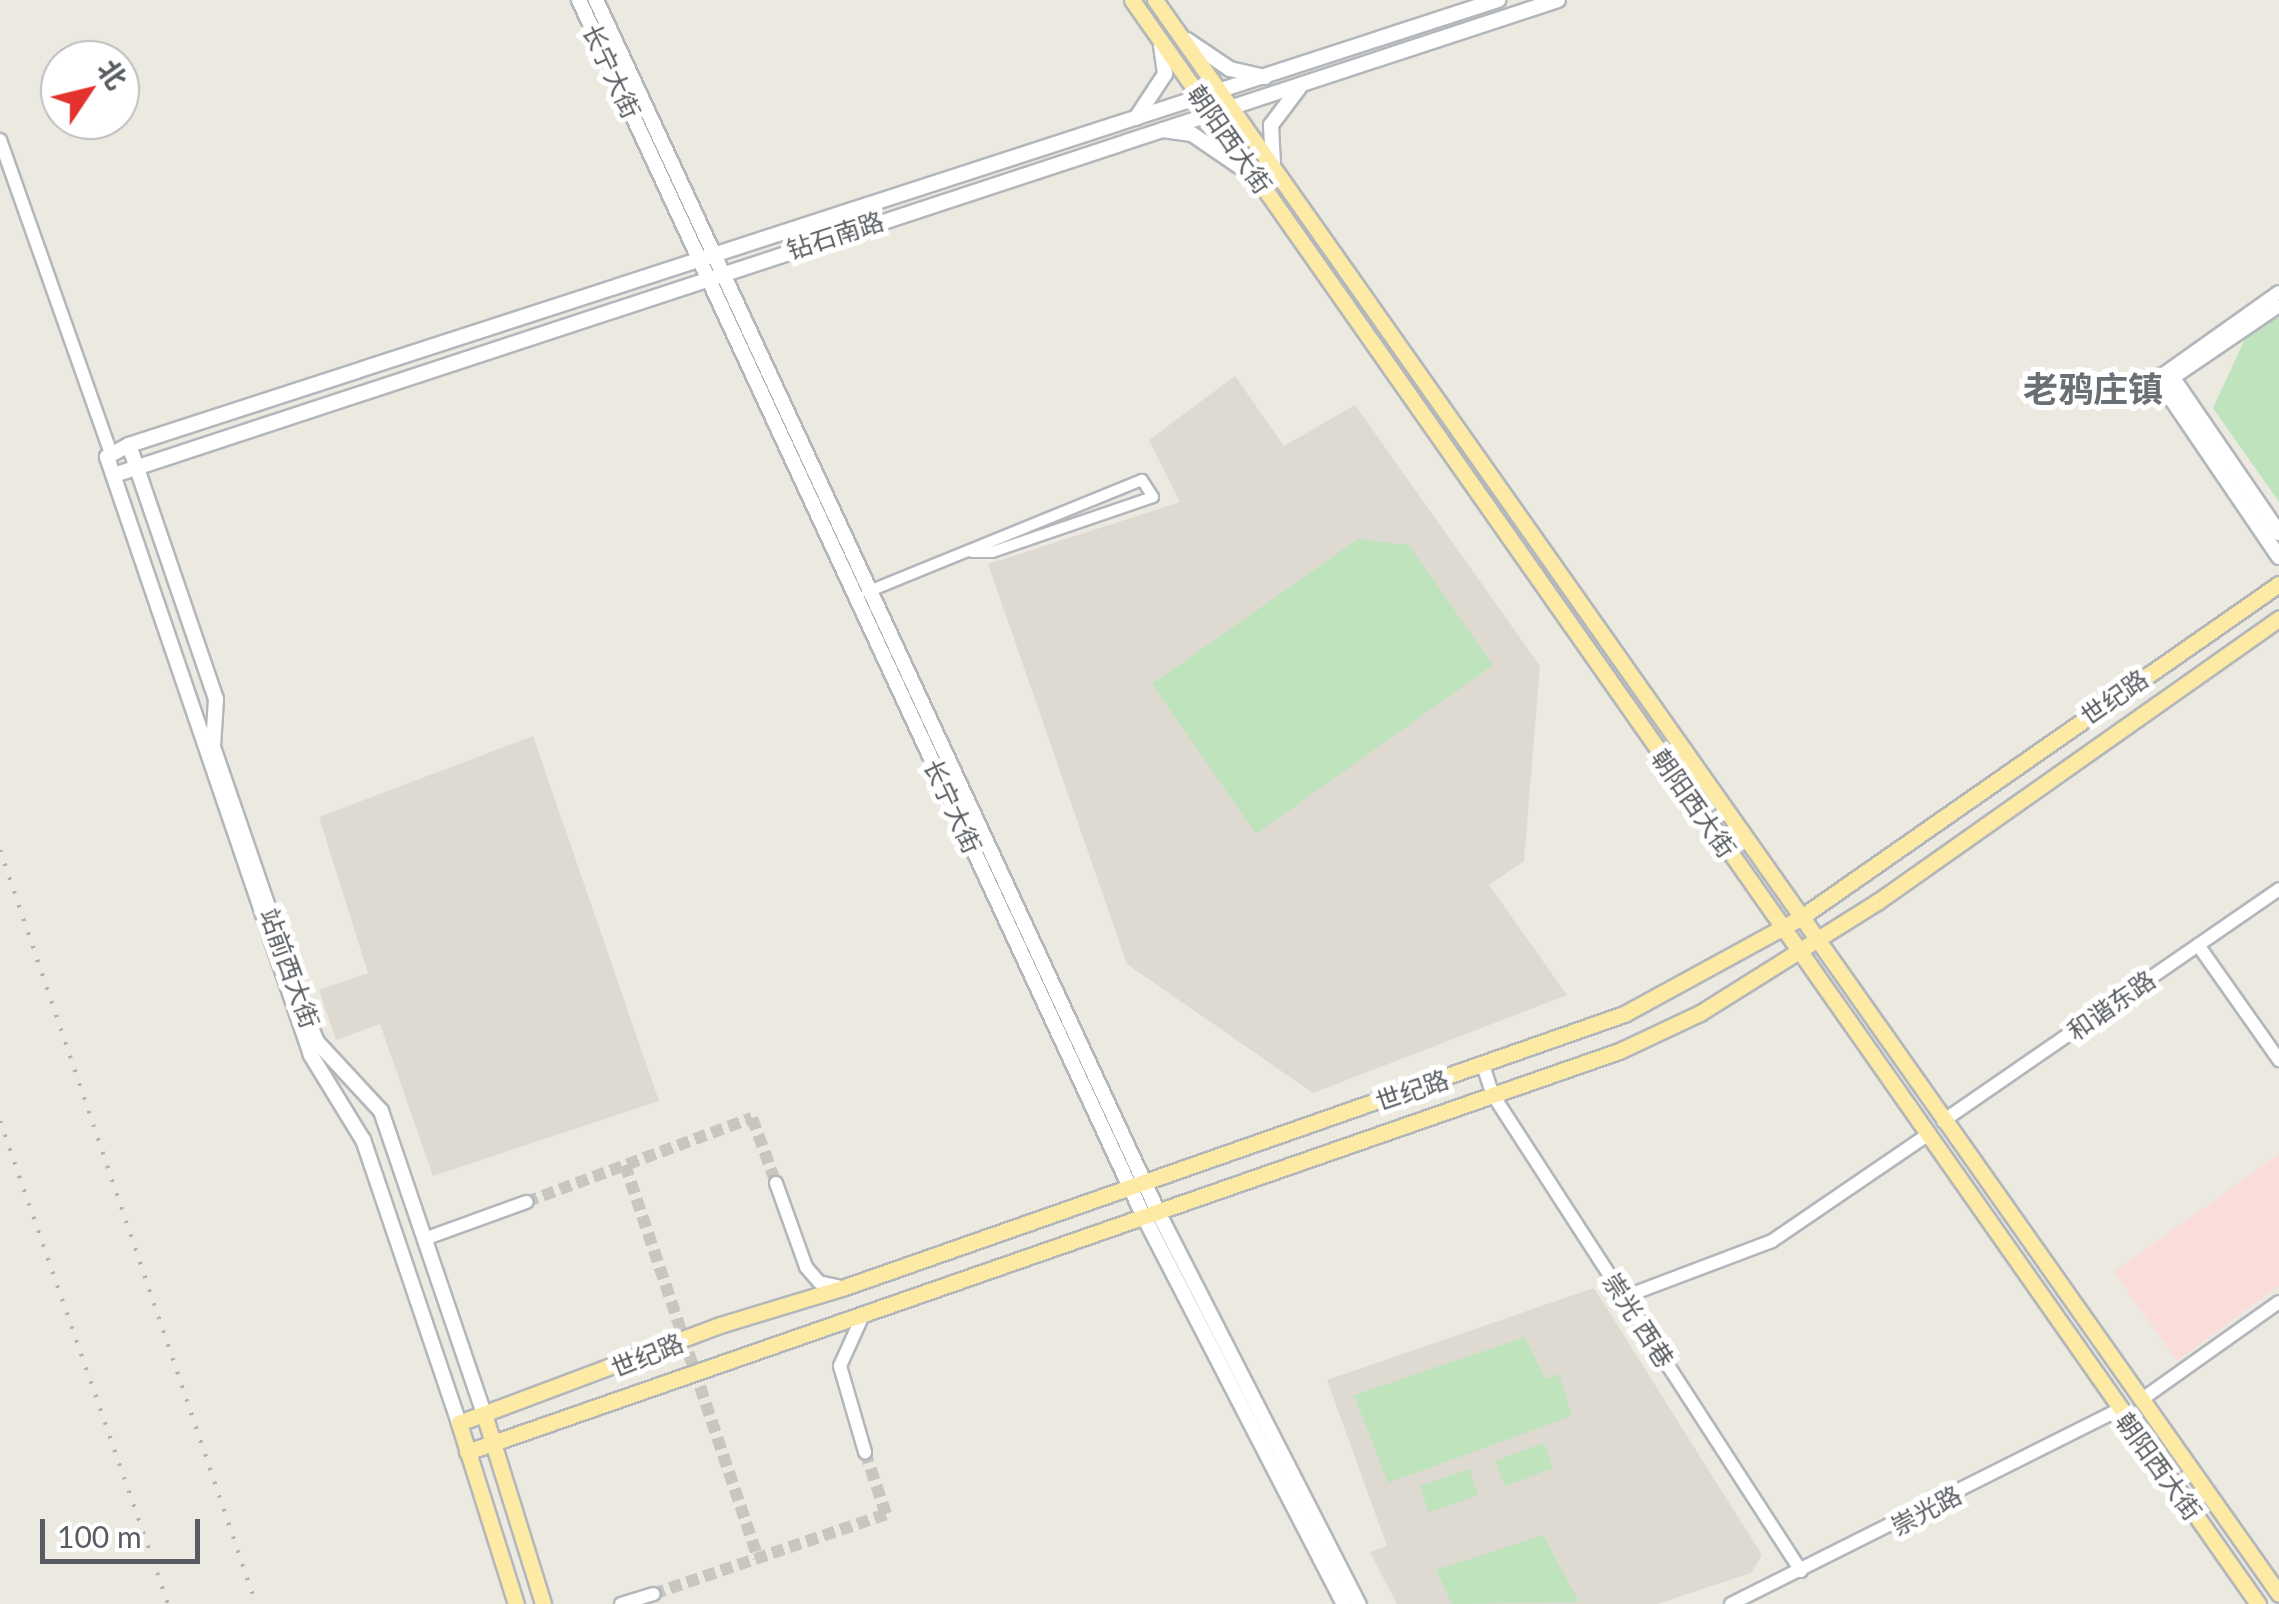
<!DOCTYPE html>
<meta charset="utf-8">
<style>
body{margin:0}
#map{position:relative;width:2279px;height:1604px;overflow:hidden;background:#ece9e0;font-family:Lato,"Noto Sans SC",sans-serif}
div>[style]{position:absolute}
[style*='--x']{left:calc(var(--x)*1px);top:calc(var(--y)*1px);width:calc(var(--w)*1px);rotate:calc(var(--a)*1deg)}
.education>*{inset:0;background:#dedad1}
.medical>*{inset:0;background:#fadcdb}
.green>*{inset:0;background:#bfe3bd;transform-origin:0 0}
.tertiary-tunnel>*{height:12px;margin-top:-6px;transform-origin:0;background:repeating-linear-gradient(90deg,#c7c6c0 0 12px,transparent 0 18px)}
.roads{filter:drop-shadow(2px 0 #b3b7bb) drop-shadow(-2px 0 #b3b7bb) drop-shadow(0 2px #b3b7bb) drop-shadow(0 -2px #b3b7bb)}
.minor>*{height:10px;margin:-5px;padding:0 5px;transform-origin:5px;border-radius:5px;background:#fff}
.tertiary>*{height:12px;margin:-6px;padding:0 6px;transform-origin:6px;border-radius:6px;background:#fff}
.secondary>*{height:14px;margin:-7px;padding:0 7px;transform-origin:7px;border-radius:7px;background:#fff}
.primary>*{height:15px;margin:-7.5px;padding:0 7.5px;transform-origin:7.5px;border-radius:7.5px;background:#fdeaa4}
.rail>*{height:4px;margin-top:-2px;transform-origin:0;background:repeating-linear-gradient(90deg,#b1b2b2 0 2.5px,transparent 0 14.5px)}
span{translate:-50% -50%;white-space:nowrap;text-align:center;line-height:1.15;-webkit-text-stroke:10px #fff;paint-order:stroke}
.street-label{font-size:25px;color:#595d61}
.district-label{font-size:35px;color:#6a6f73;font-weight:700}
.north{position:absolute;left:40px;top:40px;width:100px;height:100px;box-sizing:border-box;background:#fff;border:2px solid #bdbec0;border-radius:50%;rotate:55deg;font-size:28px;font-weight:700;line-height:40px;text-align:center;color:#595d61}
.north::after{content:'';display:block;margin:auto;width:35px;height:45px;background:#e4322e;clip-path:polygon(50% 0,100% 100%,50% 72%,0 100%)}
.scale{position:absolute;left:40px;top:1519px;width:160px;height:45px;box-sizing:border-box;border:5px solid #595d61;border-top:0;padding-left:12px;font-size:30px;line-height:35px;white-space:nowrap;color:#595d61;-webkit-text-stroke:8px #fff;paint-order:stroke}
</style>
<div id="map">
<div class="education">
<i style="clip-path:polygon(1235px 376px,1284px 446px,1355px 405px,1540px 666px,1524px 861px,1489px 885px,1567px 995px,1313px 1093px,1127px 964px,988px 564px,1180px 502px,1149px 440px)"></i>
<i style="clip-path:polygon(533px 736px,659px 1101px,433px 1176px,380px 1024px,336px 1040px,319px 990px,368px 973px,319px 817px)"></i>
<i style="clip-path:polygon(1594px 1288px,1762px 1555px,1751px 1573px,1657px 1604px,1397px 1604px,1370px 1552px,1387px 1546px,1327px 1380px)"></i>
</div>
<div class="medical">
<i style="clip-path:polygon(2279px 1154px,2279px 1285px,2177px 1361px,2114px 1272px)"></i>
</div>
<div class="green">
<i style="clip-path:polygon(2279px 315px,2279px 502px,2213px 408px,2246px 337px)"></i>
<i style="clip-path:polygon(1358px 539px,1409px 545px,1493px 665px,1256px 834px,1152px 684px)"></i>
<i style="clip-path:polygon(1525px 1337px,1545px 1379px,1559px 1374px,1572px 1416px,1388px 1483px,1354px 1395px)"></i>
<i style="left:1544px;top:1443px;width:27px;height:52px;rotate:70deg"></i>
<i style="left:1469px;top:1469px;width:28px;height:52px;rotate:71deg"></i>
<i style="clip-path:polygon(1543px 1535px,1579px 1602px,1452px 1604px,1436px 1570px)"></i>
</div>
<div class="tertiary-tunnel">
<i style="--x:625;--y:1165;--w:415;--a:71.3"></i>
<i style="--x:526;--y:1202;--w:241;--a:-20.4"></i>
<i style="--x:752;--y:1118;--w:69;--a:69.7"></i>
<i style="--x:653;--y:1594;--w:246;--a:-18.9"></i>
<i style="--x:886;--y:1514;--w:65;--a:-108.7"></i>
</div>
<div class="roads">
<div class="minor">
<i style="--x:867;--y:592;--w:297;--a:-22.2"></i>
<i style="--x:1142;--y:480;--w:20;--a:57"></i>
<i style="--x:1153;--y:497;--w:170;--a:161.1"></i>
<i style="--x:992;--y:552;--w:20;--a:180"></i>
</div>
<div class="tertiary">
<i style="--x:0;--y:140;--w:330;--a:70.5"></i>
<i style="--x:2162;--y:375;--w:143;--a:-35.4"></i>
<i style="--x:2173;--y:378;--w:128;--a:-34.2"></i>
<i style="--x:2198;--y:945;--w:141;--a:54.8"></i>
<i style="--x:1483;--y:1065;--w:32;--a:72"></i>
<i style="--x:1493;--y:1095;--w:567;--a:57.09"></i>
<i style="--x:1943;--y:1121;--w:408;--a:-34.6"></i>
<i style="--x:776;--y:1183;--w:89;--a:70.3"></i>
<i style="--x:806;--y:1267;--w:20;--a:49"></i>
<i style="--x:819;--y:1282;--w:22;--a:13"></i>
<i style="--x:424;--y:1239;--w:109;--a:-19.9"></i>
<i style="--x:1624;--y:1297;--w:158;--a:-20.7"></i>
<i style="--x:1772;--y:1241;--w:186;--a:-34.3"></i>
<i style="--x:863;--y:1315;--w:56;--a:114.3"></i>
<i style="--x:840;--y:1366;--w:90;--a:73.8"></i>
<i style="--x:2141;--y:1400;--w:169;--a:-35.4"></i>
<i style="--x:621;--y:1604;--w:34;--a:-17"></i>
<i style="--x:1731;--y:1604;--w:434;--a:-26.6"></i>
</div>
<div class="secondary">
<i style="--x:579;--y:0;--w:1342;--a:65.1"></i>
<i style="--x:1144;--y:1217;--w:436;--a:62.7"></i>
<i style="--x:596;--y:0;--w:1336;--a:65.12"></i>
<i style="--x:1158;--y:1212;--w:441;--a:62.9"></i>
<i style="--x:1187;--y:40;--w:52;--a:34"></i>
<i style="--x:1230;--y:69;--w:36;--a:13"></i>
<i style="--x:1136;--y:118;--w:53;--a:-56.6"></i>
<i style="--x:1165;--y:74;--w:30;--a:-98"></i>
<i style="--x:1163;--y:130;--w:29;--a:8"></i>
<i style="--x:1192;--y:134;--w:69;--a:34.4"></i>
<i style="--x:1273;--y:164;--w:39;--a:-93"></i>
<i style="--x:1271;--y:125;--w:51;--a:-52.9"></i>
<i style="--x:129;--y:445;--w:1440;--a:-18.01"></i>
<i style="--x:114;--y:475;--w:1520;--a:-18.21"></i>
<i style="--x:2279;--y:533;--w:188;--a:-124.4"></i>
<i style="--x:2173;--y:378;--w:11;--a:-165"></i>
<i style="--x:2162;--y:375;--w:10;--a:90"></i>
<i style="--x:2162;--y:385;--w:208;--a:55.8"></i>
<i style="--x:459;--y:1423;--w:299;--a:-108.7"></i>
<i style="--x:363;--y:1140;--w:100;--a:-121.5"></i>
<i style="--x:311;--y:1055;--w:632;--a:-108.84"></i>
<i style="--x:107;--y:457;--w:25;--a:-29"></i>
<i style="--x:129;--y:445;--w:268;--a:71.1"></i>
<i style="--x:216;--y:699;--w:48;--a:93.6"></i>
<i style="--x:213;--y:747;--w:271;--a:71"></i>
<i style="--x:301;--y:1003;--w:42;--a:67.7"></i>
<i style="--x:317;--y:1042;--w:94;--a:47.2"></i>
<i style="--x:381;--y:1111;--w:320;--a:71.2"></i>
</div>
<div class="primary">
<i style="--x:1132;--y:0;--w:1960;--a:54.93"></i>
<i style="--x:1155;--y:0;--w:1950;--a:54.81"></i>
<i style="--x:484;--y:1414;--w:199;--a:72.7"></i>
<i style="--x:467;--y:1452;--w:1220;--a:-19.19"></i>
<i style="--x:1619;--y:1051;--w:89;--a:-25.1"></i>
<i style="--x:1700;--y:1013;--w:209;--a:-32.1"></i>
<i style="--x:1877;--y:902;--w:492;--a:-35.2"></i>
<i style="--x:516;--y:1604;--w:190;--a:-107.5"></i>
<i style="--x:459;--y:1423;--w:279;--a:-20.6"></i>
<i style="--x:720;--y:1325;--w:127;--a:-16.9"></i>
<i style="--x:842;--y:1288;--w:829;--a:-19.31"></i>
<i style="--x:1624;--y:1014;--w:200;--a:-28.6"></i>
<i style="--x:1800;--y:918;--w:584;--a:-34.89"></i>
</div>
</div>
<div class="rail">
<i style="--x:0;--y:850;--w:796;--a:71.25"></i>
<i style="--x:0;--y:1121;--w:511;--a:70.82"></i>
</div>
<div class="street-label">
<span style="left:612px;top:71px;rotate:65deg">长宁大街</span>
<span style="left:1230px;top:139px;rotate:55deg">朝阳西大街</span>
<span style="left:835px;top:235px;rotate:-18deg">钻石南路</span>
<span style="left:2114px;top:697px;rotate:-35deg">世纪路</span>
<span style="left:1694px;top:803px;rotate:55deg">朝阳西大街</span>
<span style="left:953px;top:806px;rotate:65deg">长宁大街</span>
<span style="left:290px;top:968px;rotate:70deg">站前西大街</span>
<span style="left:2111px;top:1005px;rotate:-35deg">和谐东路</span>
<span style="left:1412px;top:1090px;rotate:-19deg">世纪路</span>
<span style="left:1639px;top:1320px;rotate:57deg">崇光 西巷</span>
<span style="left:647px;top:1355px;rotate:-22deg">世纪路</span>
<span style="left:2159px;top:1466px;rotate:54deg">朝阳西大街</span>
<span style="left:1926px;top:1510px;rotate:-28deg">崇光路</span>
</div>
<div class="district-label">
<span style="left:2093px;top:388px">老鸦庄镇</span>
</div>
<div class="north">北</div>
<div class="scale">100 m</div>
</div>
